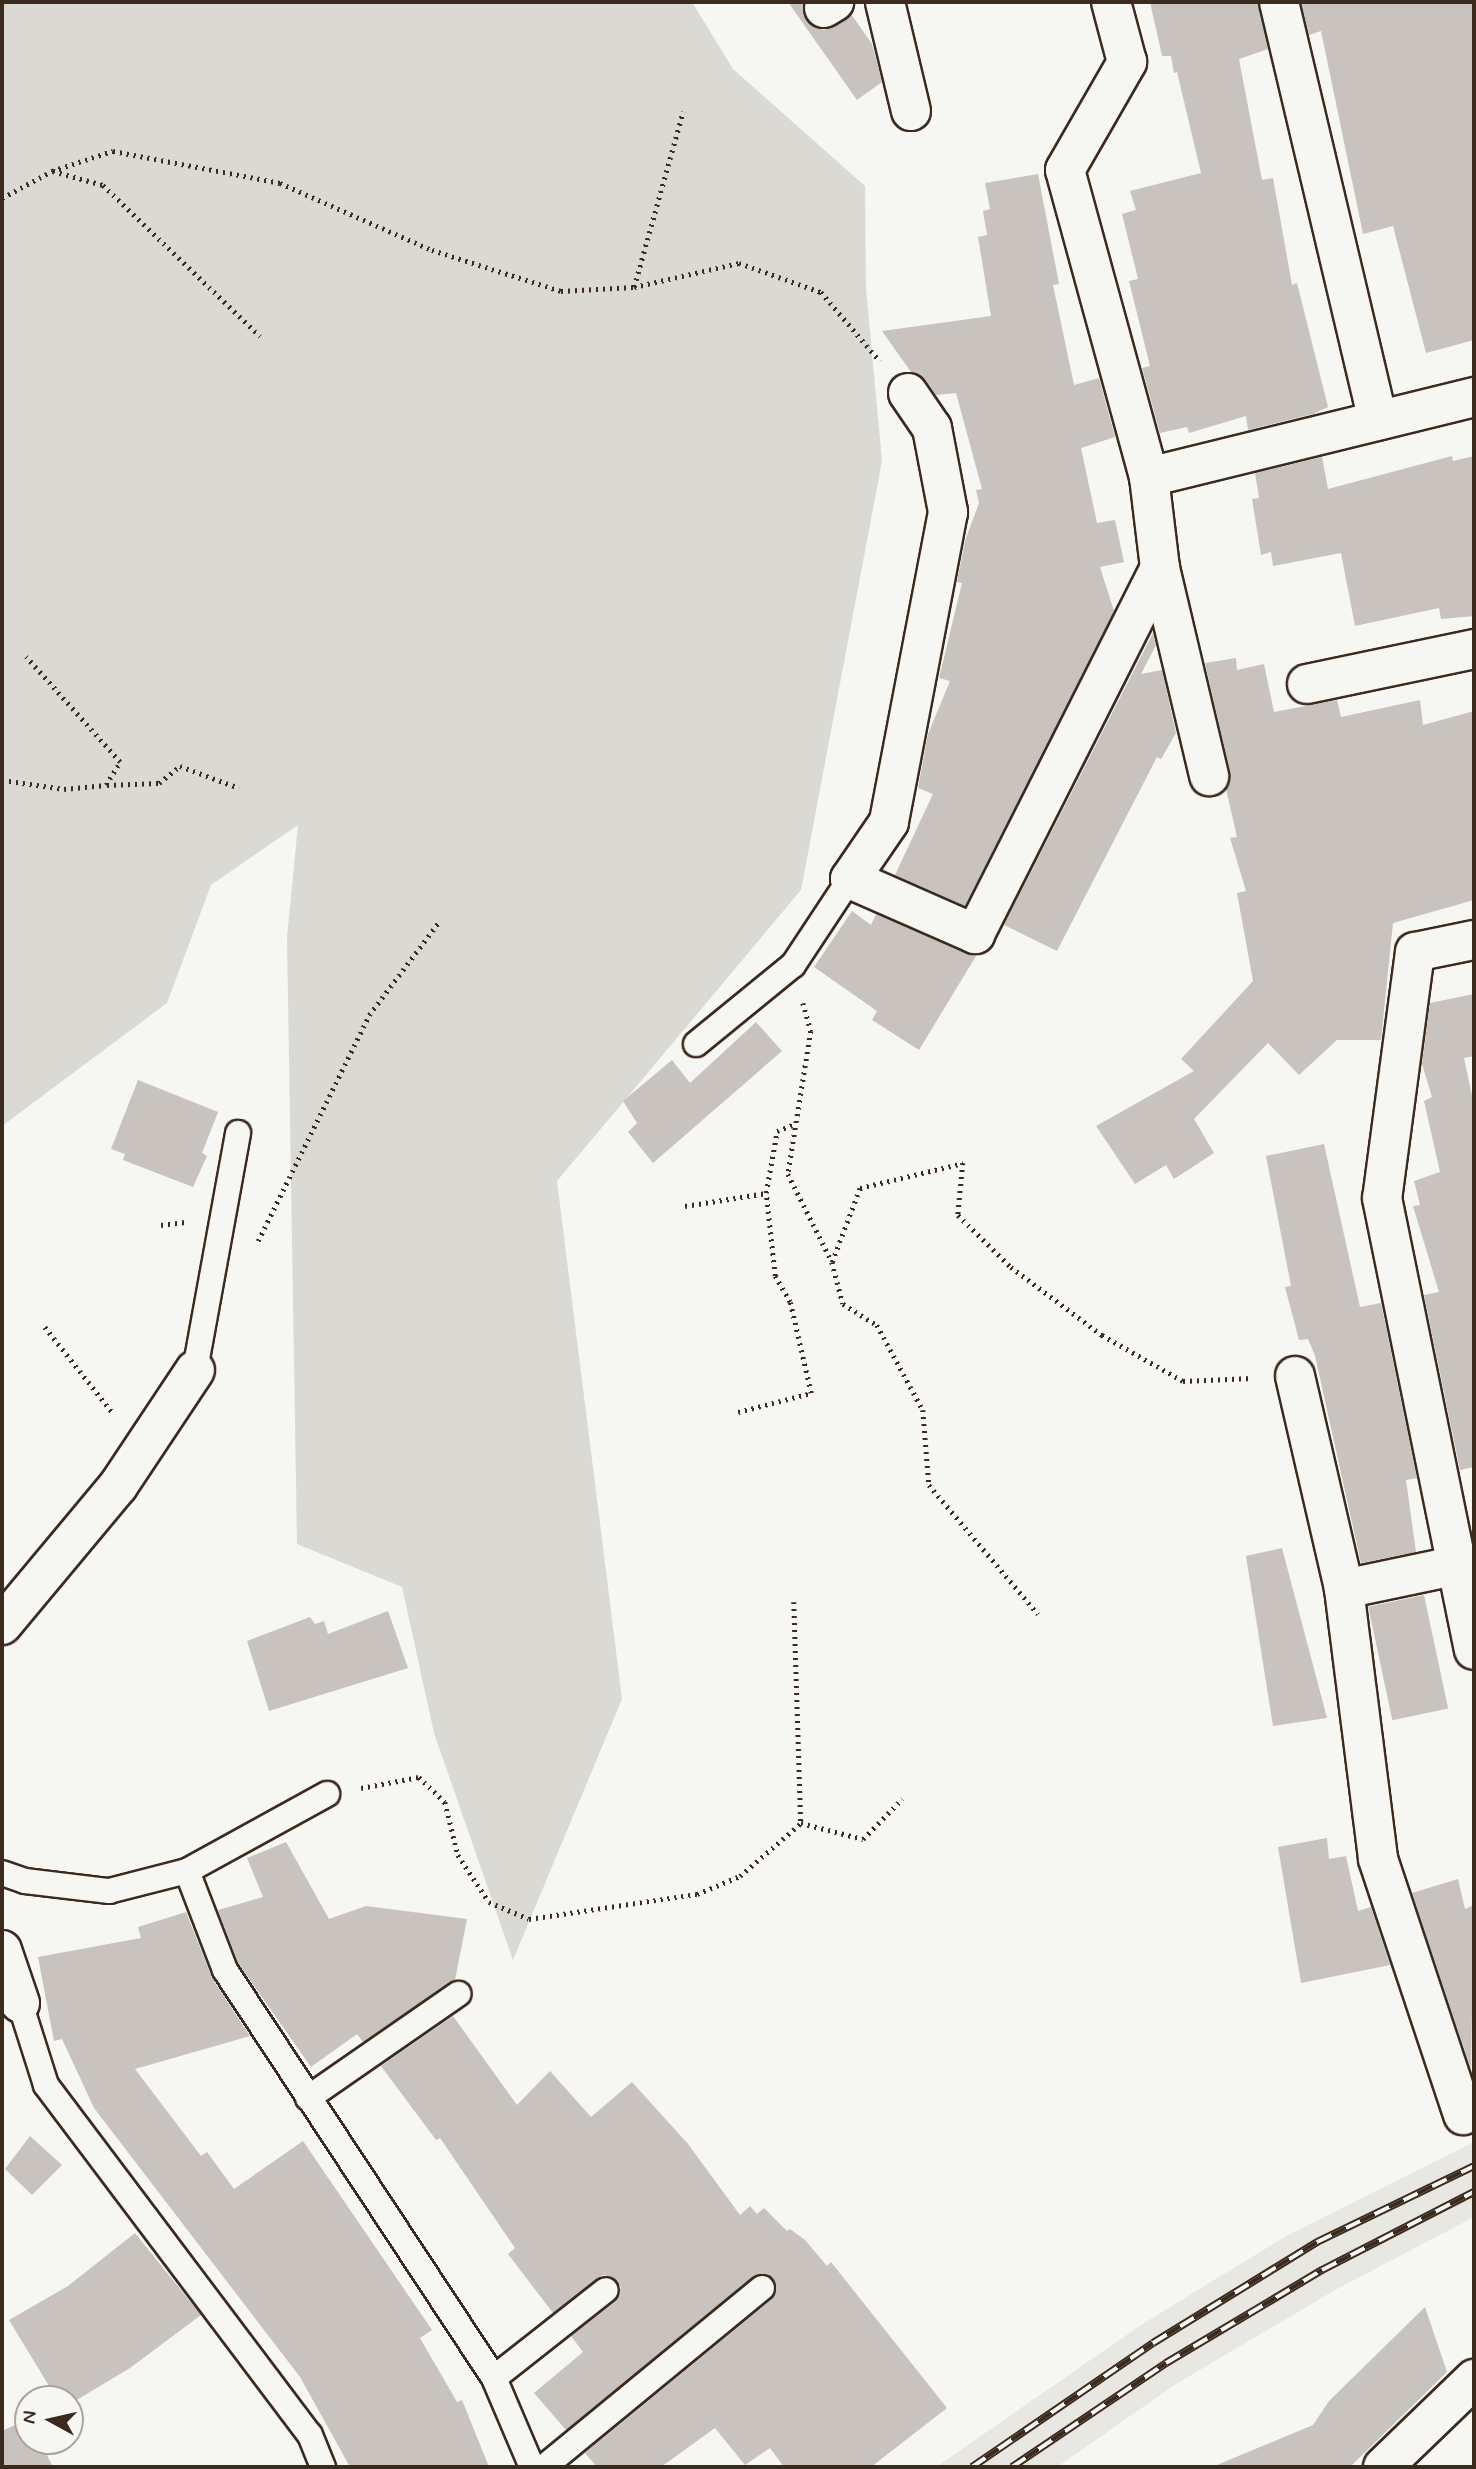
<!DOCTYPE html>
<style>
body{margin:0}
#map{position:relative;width:1476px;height:2469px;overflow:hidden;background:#f6f6f2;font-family:Mynerve,sans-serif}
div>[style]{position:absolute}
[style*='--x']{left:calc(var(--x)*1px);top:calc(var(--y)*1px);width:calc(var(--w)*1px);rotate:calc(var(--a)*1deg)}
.built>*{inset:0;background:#e8e7e2}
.green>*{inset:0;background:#dad9d3}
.building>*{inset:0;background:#c8c3be;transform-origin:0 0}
.path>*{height:4.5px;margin-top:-2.25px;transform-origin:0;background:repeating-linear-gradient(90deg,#3b2a1e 0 2px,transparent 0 7px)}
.roads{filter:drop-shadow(2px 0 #3b2a1e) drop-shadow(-2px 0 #3b2a1e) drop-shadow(0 2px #3b2a1e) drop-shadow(0 -2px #3b2a1e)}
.service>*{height:24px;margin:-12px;padding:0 12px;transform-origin:12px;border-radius:12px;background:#f6f6f2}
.minor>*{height:38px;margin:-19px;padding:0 19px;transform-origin:19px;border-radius:19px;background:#f6f6f2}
.rail>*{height:8px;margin-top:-4px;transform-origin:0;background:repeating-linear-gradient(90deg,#f6f6f2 0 16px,#3b2a1e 0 32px);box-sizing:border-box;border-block:2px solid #3b2a1e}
span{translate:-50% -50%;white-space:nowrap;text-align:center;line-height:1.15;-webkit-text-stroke:7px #f6f6f2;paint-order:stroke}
.frame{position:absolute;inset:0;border:4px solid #3b2a1e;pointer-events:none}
.north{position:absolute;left:14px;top:2385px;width:70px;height:70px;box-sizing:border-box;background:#f6f6f2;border:2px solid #aba49d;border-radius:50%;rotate:278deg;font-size:19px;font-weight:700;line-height:28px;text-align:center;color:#3b2a1e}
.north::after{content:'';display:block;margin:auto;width:24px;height:32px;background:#3b2a1e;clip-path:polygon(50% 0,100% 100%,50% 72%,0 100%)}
</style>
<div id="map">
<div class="built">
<i style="clip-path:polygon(1474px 2142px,1474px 2217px,1335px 2290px,1176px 2384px,1057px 2467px,936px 2467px,1144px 2323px,1283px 2238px)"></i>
</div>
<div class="green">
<i style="clip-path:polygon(2px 2px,692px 2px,733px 69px,865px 186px,866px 288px,882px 461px,801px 890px,557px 1181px,622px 1699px,513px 1960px,434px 1733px,402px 1587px,297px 1544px,287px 937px,298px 825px,211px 885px,167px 1003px,2px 1126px)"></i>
</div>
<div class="building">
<i style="clip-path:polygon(788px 2px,804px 2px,806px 20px,824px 30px,851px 14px,872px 44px,882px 82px,857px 100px)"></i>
<i style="clip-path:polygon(1150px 2px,1258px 2px,1268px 49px,1239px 59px,1262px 180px,1273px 178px,1292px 285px,1297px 283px,1328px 407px,1313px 414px,1248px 430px,1246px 416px,1189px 433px,1187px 427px,1160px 433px,1142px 368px,1150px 366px,1129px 281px,1138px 279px,1122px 214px,1136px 210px,1130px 191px,1201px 173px,1177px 72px,1174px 73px,1171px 56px,1162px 56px)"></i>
<i style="clip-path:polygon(1301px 2px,1474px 2px,1474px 340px,1426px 353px,1393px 226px,1363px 234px,1321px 31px,1309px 35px)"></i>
<i style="clip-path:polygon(1038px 174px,1059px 284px,1053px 285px,1074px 385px,1099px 378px,1115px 437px,1081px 448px,1097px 523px,1115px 520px,1124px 562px,1100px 567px,1114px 611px,965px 906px,895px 875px,933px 794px,918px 788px,928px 734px,950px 681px,939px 678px,962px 583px,957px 582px,965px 541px,979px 503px,976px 490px,982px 489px,956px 393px,936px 395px,926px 380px,911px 372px,882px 331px,991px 316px,978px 237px,987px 235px,983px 211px,990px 209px,985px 183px)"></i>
<i style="clip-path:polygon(1452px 456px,1453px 461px,1474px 456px,1474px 616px,1441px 619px,1439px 608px,1355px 626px,1341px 553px,1273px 566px,1271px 552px,1261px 555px,1252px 499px,1259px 498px,1255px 473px,1322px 457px,1328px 489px)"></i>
<i style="clip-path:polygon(1153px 633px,1156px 645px,1141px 674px,1162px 670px,1176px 733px,1161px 759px,1157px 757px,1057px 951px,1004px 925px)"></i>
<i style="clip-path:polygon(1236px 658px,1237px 670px,1264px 664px,1274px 712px,1337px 700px,1341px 717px,1420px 700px,1423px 725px,1474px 711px,1474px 900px,1393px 923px,1381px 1040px,1337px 1040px,1299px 1075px,1268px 1043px,1194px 1119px,1214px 1153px,1174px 1179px,1166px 1165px,1135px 1184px,1096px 1126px,1194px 1071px,1181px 1059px,1253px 981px,1237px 893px,1246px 891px,1230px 838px,1237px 837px,1226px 789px,1230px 771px,1205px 663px)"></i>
<i style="clip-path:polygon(852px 911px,871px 925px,876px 914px,976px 956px,919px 1050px,872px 1020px,877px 1011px,814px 967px)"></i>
<i style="clip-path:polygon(1474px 994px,1474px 1056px,1464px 1058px,1474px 1105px,1474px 1467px,1460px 1470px,1424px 1295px,1439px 1292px,1413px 1206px,1420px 1205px,1414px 1181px,1440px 1172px,1424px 1101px,1432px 1097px,1422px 1064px,1430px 1003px)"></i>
<i style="clip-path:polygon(756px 1022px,782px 1051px,653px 1163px,628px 1132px,637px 1123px,623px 1101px,672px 1060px,690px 1083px)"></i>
<i style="clip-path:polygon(138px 1080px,218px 1112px,202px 1153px,207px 1156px,193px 1187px,123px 1160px,125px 1154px,111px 1149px)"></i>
<i style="clip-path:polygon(1324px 1144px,1360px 1307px,1381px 1303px,1417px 1478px,1406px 1480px,1416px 1552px,1361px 1563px,1315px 1356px,1308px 1339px,1299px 1340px,1285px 1287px,1291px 1286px,1266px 1156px)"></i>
<i style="clip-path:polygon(1282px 1548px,1327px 1718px,1273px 1726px,1246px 1556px)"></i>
<i style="left:1424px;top:1595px;width:116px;height:57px;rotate:78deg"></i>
<i style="clip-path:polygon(388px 1611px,408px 1668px,269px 1711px,247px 1641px,310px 1617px,315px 1624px,324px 1621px,328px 1634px)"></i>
<i style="clip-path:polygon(1327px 1838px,1329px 1859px,1346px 1856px,1358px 1911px,1371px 1907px,1390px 1965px,1301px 1983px,1278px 1847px)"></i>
<i style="clip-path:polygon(286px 1842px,329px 1919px,366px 1906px,467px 1919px,455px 1980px,363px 2042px,357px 2034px,311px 2067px,238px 1963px,218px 1910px,263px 1897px,247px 1858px)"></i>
<i style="clip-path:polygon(1458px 1879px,1465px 1909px,1474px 1905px,1471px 2069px,1412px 1893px)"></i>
<i style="clip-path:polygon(186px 1912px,212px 1978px,250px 2036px,135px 2069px,201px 2156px,207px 2152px,234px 2189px,303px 2141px,432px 2330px,420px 2338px,457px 2402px,462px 2400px,489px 2467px,350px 2467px,300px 2377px,94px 2108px,62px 2039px,54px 2041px,38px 1957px,141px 1938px,138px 1927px)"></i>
<i style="clip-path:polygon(453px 2016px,517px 2105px,550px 2071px,591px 2117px,632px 2082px,688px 2144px,740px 2215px,750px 2206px,757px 2214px,764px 2208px,787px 2231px,790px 2229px,805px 2240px,827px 2266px,831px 2262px,947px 2408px,871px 2467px,784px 2467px,770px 2448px,745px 2465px,715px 2428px,661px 2467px,597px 2467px,585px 2453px,771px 2300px,776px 2285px,767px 2274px,753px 2277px,566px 2430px,534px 2393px,583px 2352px,571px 2336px,615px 2302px,621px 2287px,612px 2277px,603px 2275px,553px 2313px,508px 2254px,515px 2248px,440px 2138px,436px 2140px,381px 2066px)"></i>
<i style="clip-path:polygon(30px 2136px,62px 2165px,32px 2195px,5px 2169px)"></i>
<i style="clip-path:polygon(135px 2233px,201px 2315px,130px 2368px,70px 2404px,70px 2399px,57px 2399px,9px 2320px,68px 2286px)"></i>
<i style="clip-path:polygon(1425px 2307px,1447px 2372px,1350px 2467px,1212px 2467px,1313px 2425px,1329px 2401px)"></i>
<i style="clip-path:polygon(28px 2419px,28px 2441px,40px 2441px,53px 2467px,2px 2467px,2px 2431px)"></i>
</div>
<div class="path">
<i style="--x:53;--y:171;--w:52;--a:15.6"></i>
<i style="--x:103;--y:185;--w:218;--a:43.9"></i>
<i style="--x:2;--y:198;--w:57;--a:-28.4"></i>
<i style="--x:52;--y:171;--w:64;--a:-18.2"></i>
<i style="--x:113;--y:151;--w:170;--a:10.8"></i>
<i style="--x:280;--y:183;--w:166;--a:23.8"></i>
<i style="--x:432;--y:250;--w:135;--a:17.6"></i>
<i style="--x:561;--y:291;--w:73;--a:-3.1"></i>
<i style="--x:634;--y:287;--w:108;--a:-12.9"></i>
<i style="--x:739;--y:263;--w:87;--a:19.5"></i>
<i style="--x:821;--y:292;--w:91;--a:49.5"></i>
<i style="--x:634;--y:287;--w:182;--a:-74.4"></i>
<i style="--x:2;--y:780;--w:63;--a:8.3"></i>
<i style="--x:64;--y:789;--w:42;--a:-5.4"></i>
<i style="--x:106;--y:785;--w:27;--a:-59"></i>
<i style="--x:120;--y:762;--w:141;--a:-131.8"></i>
<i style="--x:107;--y:785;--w:52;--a:-2.2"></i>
<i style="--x:159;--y:783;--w:27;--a:-39"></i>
<i style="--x:180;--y:766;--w:63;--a:20.4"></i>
<i style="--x:803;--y:1003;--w:29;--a:74"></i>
<i style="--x:811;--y:1031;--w:145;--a:99.1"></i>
<i style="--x:788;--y:1174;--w:98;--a:63.4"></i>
<i style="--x:832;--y:1262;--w:79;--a:-69.3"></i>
<i style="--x:860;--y:1188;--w:106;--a:-13.6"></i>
<i style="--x:963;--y:1163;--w:52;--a:95.5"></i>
<i style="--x:958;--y:1215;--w:74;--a:44.5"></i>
<i style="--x:1011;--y:1267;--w:114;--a:36.8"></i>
<i style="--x:1102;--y:1335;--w:93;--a:29.6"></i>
<i style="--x:1183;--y:1381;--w:69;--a:-2.5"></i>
<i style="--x:685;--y:1206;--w:82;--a:-9.1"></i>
<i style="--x:161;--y:1225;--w:26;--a:-7"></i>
<i style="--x:258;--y:1241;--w:252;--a:-63.8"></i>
<i style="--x:369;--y:1015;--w:115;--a:-53.1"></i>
<i style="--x:832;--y:1262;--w:43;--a:75.3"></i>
<i style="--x:843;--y:1304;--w:40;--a:32"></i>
<i style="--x:877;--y:1325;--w:97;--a:61.6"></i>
<i style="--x:923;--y:1410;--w:75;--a:85.4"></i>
<i style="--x:929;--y:1485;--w:169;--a:49.8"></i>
<i style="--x:45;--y:1327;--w:110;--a:51.7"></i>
<i style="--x:738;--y:1412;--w:75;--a:-14.6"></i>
<i style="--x:811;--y:1393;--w:93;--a:-103"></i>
<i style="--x:790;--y:1302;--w:30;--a:-120"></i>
<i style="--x:775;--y:1276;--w:83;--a:-96.2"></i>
<i style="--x:766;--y:1193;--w:63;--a:-79.9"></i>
<i style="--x:777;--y:1131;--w:19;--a:-21"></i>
<i style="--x:794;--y:1602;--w:221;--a:88.2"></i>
<i style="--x:361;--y:1788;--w:59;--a:-10.7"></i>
<i style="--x:419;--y:1777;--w:36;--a:44"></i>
<i style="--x:445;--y:1802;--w:55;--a:76.2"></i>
<i style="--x:458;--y:1855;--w:56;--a:56.6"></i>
<i style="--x:489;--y:1902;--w:43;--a:23"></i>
<i style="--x:529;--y:1919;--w:170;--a:-8.5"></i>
<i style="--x:697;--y:1894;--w:47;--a:-22.7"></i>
<i style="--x:740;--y:1876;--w:81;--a:-41"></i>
<i style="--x:801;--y:1823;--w:64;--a:14.5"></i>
<i style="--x:863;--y:1839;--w:56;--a:-45.7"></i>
</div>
<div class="roads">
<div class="service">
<i style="--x:696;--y:1044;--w:125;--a:-39.2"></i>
<i style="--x:793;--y:965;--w:103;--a:-56.5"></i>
<i style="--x:195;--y:1370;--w:241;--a:-79.7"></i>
<i style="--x:187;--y:1871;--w:106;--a:69"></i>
<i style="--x:225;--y:1970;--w:489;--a:56.6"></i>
<i style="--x:494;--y:2378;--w:97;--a:66.9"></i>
<i style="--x:2;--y:1873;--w:24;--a:19"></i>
<i style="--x:25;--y:1881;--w:85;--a:6.8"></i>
<i style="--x:109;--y:1891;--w:81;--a:-14.4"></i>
<i style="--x:187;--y:1871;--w:160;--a:-28.8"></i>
<i style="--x:20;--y:2003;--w:86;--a:72.4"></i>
<i style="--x:46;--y:2085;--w:438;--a:53"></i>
<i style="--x:310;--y:2435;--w:35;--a:68"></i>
<i style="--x:308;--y:2098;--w:183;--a:-34.7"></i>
<i style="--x:494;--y:2378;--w:142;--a:-38.2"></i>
<i style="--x:544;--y:2467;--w:282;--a:-39.4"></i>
</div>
<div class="minor">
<i style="--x:885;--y:2;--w:112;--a:76.6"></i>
<i style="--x:1279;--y:2;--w:430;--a:76.7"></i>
<i style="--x:824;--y:8;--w:12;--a:-31"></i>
<i style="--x:908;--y:393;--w:42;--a:55.6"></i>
<i style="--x:932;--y:428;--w:86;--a:79.2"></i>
<i style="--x:948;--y:512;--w:316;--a:100.8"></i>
<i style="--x:889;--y:822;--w:69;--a:124.4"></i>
<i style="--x:850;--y:879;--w:137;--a:23.7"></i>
<i style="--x:975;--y:934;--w:410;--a:-63.2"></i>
<i style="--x:1160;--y:568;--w:92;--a:-96.9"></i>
<i style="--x:1149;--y:477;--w:318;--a:-105.3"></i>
<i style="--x:1065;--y:170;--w:125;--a:-60.1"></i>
<i style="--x:1127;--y:62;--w:62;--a:-104.9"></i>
<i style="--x:1149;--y:477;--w:335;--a:-13.8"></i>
<i style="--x:1160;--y:568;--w:214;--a:76.7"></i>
<i style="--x:1307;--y:684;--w:171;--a:-11.8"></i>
<i style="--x:1474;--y:940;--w:60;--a:168.5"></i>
<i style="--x:1415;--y:952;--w:248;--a:97.6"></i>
<i style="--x:1382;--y:1198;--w:461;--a:78.5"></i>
<i style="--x:1295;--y:1376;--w:219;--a:77"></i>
<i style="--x:1344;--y:1589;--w:272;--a:82.8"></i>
<i style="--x:1378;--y:1859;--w:270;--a:71.6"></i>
<i style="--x:1344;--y:1589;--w:117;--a:-11.8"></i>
<i style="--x:2;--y:1625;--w:181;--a:-50.2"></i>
<i style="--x:118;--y:1486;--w:139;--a:-56.4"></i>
<i style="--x:2;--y:1950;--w:56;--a:71.2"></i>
<i style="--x:1383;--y:2467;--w:127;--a:-44"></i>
</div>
</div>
<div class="rail">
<i style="--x:972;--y:2467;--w:219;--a:-34.4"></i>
<i style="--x:1153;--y:2343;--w:193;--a:-31.6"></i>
<i style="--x:1317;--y:2242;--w:174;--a:-25.8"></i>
<i style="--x:1012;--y:2467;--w:186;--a:-34"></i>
<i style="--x:1166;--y:2363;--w:182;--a:-30.8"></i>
<i style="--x:1322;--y:2270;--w:171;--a:-27.2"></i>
</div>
<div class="frame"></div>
<div class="north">N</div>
</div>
